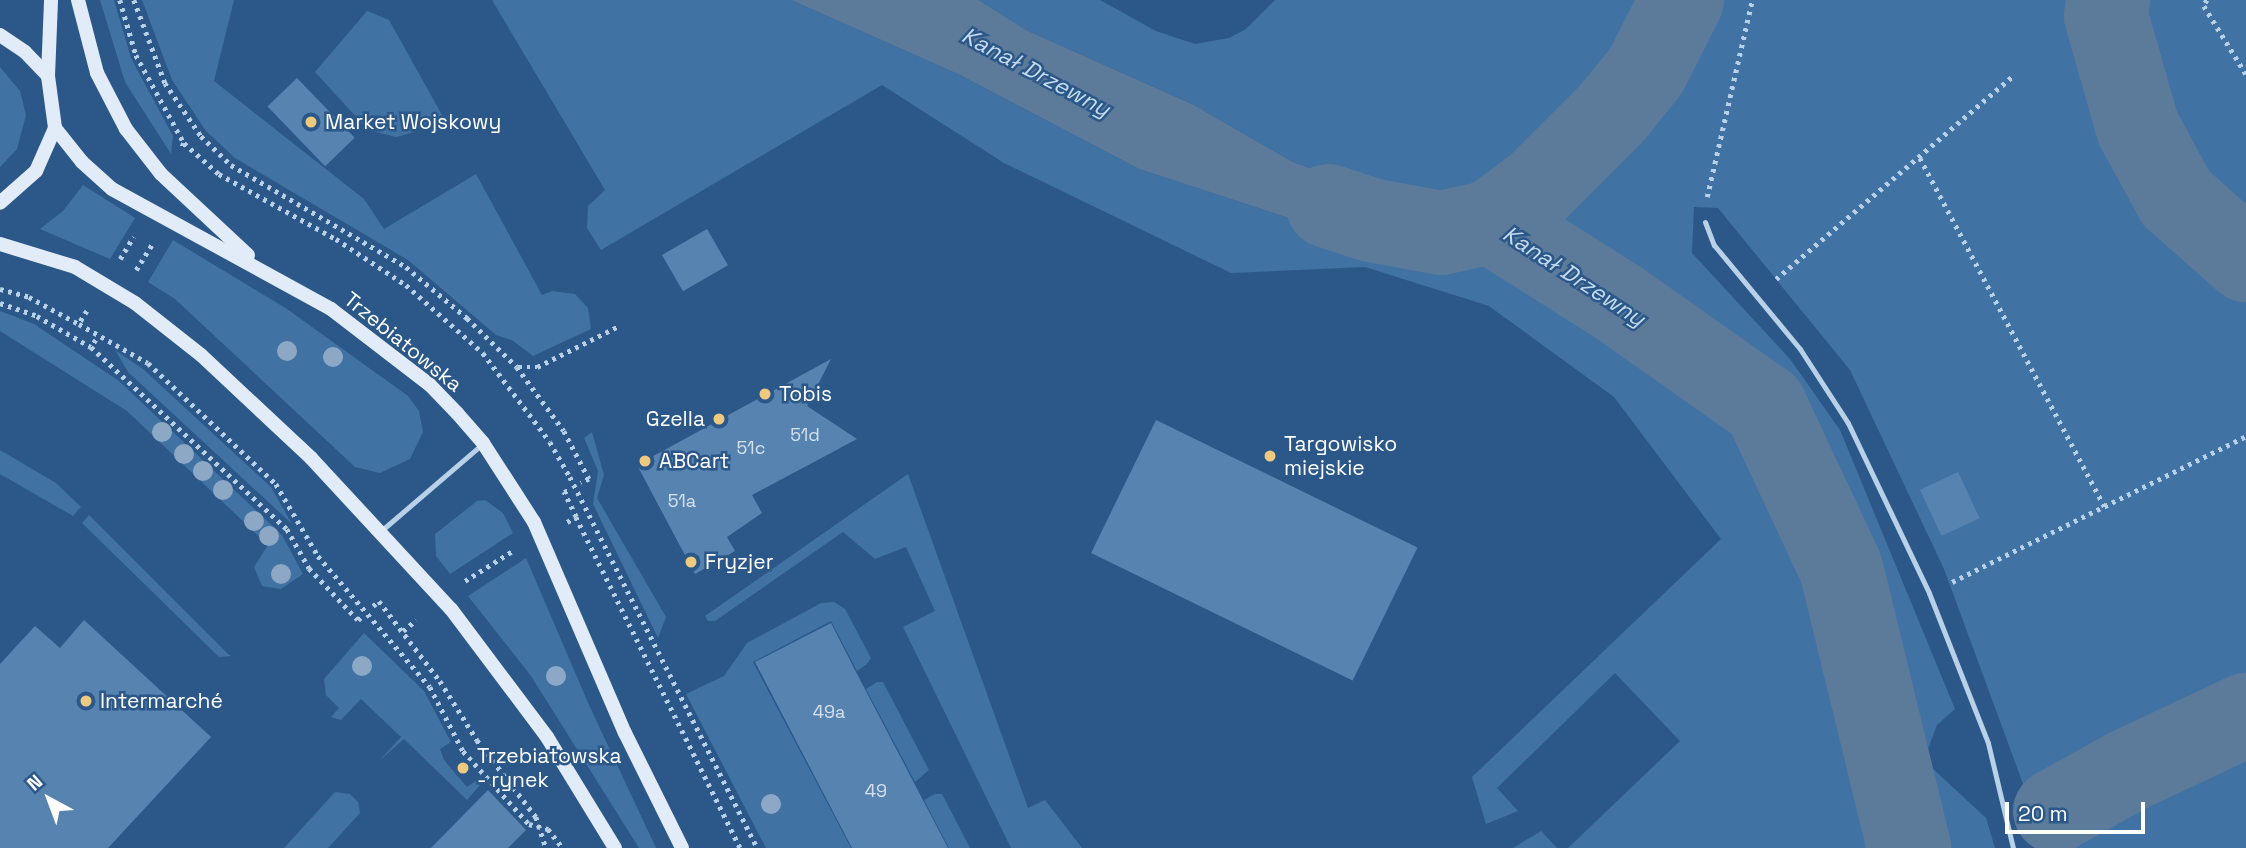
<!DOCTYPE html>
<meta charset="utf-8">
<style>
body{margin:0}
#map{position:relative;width:2246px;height:848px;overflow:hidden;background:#2b5888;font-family:"Space Grotesk",sans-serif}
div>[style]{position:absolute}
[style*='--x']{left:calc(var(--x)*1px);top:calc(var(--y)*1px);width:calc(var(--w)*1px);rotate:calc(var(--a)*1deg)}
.green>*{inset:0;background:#4072a4}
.water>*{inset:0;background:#5c7b9a}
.river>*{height:84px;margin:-42px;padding:0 42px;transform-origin:42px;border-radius:42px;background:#5c7b9a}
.building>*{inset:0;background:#5783b1;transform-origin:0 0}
.path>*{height:4.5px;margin-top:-2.25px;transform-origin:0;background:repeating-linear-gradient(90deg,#b8d0e8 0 3.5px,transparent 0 8.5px)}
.lane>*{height:5px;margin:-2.5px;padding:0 2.5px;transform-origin:2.5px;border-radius:2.5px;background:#b8d0e8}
.secondary>*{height:14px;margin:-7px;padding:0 7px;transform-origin:7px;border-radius:7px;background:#e2ecf8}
.trees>*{width:20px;height:20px;margin:-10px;border-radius:50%;background:#8ca8c5}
.dots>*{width:19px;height:19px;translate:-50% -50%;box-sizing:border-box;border:4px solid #2b5888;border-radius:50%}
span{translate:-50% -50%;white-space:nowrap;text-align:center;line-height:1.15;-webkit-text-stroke:5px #2b5888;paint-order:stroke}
.number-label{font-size:18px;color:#d5e0ec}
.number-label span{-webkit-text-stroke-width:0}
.poi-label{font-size:21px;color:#fff}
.left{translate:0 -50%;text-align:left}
.right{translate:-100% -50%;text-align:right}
.street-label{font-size:21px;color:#fff}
.water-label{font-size:23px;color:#c4daef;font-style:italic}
.north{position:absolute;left:14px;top:764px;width:70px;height:70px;-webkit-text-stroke:5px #2b5888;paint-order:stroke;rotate:319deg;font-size:19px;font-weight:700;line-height:28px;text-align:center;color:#fff}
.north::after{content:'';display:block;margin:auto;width:24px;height:32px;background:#fff;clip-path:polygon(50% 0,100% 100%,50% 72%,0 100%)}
.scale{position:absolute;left:2005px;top:802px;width:140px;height:32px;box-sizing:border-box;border:4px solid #fff;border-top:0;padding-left:9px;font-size:21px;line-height:24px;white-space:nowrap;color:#fff;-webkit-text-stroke:5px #2b5888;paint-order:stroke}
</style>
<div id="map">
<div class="green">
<i style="clip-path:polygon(100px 0,114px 0,131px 58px,173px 136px,171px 154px,125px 82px)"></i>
<i style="clip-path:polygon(142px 0,234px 0,214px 81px,364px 199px,384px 229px,476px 174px,542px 295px,552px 291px,575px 294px,588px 308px,591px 329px,533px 356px,512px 340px,496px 335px,408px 260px,235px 158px,206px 131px,172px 80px)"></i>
<i style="clip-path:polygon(492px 0,791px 0,960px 75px,1139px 169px,1307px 224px,1439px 255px,1480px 255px,1542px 208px,1651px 98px,1696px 22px,1703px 0,2246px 0,2246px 848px,2035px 848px,2026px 792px,1944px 569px,1850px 370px,1718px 208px,1694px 207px,1692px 253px,1790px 359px,1840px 430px,1955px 709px,1937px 725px,1928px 749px,1931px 767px,1986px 818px,1995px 848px,1568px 848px,1680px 741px,1615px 673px,1497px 788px,1518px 811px,1486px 824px,1472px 777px,1721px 539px,1614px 397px,1489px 306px,1365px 267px,1231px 273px,1004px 163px,882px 85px,601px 250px,587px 228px,588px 206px,605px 190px)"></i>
<i style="clip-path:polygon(979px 0,1100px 0,1156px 31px,1195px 44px,1229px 38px,1246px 29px,1275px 0,1657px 0,1645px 30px,1549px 152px,1437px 204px,1376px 192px,1293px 162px,1194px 105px,1026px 30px)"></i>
<i style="clip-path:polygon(367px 11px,389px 20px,442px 115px,411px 133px,396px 137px,368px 130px,315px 72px)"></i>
<i style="clip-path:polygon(0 67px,20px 91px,26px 115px,17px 149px,0 167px)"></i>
<i style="clip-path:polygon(83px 185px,135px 218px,110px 259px,40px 229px,63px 211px)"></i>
<i style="clip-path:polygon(173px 240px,287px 309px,408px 396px,419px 411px,423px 432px,410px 459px,380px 473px,355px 467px,175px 299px,148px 282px)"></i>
<i style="clip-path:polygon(0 311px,34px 324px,119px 381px,282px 535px,303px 574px,281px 589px,262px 586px,254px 567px,268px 545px,127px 411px,0 331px)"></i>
<i style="clip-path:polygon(115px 350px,143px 369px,271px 487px,292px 524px,128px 372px)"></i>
<i style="clip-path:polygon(592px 432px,604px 475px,597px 498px,666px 617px,658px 638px,593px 504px,598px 471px,584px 438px)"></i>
<i style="clip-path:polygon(0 450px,56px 483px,81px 507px,73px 516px,0 474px)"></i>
<i style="clip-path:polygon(908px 474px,1028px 808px,1045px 800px,1082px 848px,1011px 848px,903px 627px,935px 611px,906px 547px,875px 559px,843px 532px,715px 621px,708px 621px,705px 616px)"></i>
<i style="clip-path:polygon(485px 500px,503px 513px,513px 533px,450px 574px,436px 556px,435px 534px,477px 501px)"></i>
<i style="clip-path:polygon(89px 515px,228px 654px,231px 656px,219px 657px,82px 523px)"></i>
<i style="clip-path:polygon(526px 558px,589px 705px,656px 848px,639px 848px,531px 676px,468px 596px)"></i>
<i style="clip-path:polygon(834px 602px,845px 609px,871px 658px,867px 664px,857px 671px,831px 621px,753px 662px,851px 848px,766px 848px,686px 694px,724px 676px,747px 643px,821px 603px)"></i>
<i style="clip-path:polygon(364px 633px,424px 691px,451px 742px,440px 749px,444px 760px,467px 787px,476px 781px,480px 785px,467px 800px,404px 739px,379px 761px,401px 737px,361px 699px,341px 720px,331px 717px,339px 708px,326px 695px,324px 679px)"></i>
<i style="clip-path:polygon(877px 682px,883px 682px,929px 770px,915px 782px,866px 689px)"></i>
<i style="clip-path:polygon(335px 792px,350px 794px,358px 802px,360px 813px,328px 848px,284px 848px)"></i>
<i style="clip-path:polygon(935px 794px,942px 794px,970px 848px,949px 848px,924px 800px)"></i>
<i style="clip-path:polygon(1541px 831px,1557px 848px,1513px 848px)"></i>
</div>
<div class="water">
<i style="clip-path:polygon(791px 0,979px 0,1026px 30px,1194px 105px,1293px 162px,1376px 192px,1437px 204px,1439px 255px,1307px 224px,1139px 169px,960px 75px)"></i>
</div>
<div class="river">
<i style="--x:2108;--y:0;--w:16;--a:97"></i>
<i style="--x:2106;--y:16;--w:116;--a:74.1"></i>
<i style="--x:2138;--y:128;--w:80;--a:61.5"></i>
<i style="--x:2176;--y:198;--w:94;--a:41.5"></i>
<i style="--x:1328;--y:206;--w:45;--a:18"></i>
<i style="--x:1371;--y:220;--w:71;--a:10.5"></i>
<i style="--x:1441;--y:233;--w:51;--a:-12.4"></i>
<i style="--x:1491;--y:222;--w:151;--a:32.3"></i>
<i style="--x:1619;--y:303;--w:179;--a:35.2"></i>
<i style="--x:1765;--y:406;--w:179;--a:64.9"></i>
<i style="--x:1841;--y:568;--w:288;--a:76.3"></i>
<i style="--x:1491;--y:222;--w:59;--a:-36.7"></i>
<i style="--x:1538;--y:187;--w:105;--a:-45"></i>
<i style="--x:1612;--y:113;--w:54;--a:-51"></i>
<i style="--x:1646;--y:71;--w:80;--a:-63.1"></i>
<i style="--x:2055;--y:811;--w:82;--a:-29.1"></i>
<i style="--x:2127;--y:771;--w:132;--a:-25.2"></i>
</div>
<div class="building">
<i style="left:297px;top:78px;width:83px;height:41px;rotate:46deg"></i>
<i style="left:707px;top:229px;width:42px;height:52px;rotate:60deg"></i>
<i style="clip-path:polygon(831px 359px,807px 406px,857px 439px,752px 495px,762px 513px,727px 537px,735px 551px,695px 574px,637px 465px)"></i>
<i style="left:1156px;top:420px;width:291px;height:148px;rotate:26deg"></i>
<i style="left:1958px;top:472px;width:51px;height:42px;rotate:65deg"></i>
<i style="clip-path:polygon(84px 620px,211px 737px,108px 848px,0 848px,0 664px,35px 626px,60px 648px)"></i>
<i style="clip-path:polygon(831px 623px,856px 672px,948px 848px,852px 848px,755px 662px)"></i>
<i style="clip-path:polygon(488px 790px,526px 830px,508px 848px,431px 848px)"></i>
</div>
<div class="path">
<i style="--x:120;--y:0;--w:57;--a:73.8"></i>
<i style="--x:136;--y:55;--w:100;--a:61.4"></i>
<i style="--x:184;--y:143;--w:8;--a:113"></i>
<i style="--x:134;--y:0;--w:89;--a:69.5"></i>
<i style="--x:165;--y:83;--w:64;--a:55.8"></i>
<i style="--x:201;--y:136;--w:42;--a:44"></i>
<i style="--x:231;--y:165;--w:203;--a:30.2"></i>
<i style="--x:406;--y:267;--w:80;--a:39.9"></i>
<i style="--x:467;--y:318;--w:70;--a:44.4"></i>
<i style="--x:517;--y:367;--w:79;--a:53.7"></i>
<i style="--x:564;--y:431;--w:54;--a:62.5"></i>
<i style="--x:589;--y:479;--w:9;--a:153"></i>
<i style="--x:2207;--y:0;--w:7;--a:117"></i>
<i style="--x:2204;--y:6;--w:80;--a:58.3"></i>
<i style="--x:184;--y:143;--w:47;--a:41.5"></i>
<i style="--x:219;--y:174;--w:134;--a:29.1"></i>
<i style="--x:336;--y:239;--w:84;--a:33.3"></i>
<i style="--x:406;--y:285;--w:103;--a:41.4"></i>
<i style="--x:483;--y:353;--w:111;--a:53"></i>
<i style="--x:550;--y:442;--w:40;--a:60.3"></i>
<i style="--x:570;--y:477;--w:415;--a:63.2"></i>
<i style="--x:1920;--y:158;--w:395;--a:62.1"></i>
<i style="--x:1707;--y:197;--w:202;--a:-77.1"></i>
<i style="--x:120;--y:259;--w:26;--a:-59"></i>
<i style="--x:136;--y:270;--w:31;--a:-58"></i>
<i style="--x:1776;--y:279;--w:313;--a:-40.6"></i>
<i style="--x:0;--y:289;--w:30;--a:15"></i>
<i style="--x:29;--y:297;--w:57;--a:28.4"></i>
<i style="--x:0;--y:303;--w:39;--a:19"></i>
<i style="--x:37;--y:316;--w:62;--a:29.9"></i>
<i style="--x:87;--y:311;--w:15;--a:122"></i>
<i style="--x:79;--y:324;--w:79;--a:29.5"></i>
<i style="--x:148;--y:363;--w:176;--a:43.4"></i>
<i style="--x:276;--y:484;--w:83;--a:59.7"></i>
<i style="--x:318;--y:556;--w:172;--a:49.5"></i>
<i style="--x:430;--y:687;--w:72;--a:62.7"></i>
<i style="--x:463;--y:751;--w:98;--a:47.9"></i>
<i style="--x:529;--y:824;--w:20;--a:15"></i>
<i style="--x:548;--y:829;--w:24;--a:52"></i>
<i style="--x:96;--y:340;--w:9;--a:126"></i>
<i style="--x:91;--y:347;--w:267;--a:42.9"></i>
<i style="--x:287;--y:529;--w:45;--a:60.6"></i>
<i style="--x:309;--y:568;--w:71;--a:46.7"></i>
<i style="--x:358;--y:620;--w:7;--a:-45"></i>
<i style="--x:518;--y:367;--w:19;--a:0"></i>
<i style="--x:537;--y:367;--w:89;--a:-26.6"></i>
<i style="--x:576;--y:517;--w:369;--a:63.6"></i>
<i style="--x:567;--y:522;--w:10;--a:-29"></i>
<i style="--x:576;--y:517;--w:28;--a:-116"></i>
<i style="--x:564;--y:492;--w:5;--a:-22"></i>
<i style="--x:465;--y:581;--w:58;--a:-32.3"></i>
<i style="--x:1952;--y:582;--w:328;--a:-26.4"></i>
<i style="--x:373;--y:606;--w:8;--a:-40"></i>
<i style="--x:379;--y:601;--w:101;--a:52.7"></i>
<i style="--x:440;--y:681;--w:70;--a:57.9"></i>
<i style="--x:477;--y:740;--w:97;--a:52.5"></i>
<i style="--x:536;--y:817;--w:33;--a:72"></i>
<i style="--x:403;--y:631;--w:17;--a:-40"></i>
</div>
<div class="lane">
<i style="--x:1705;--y:222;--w:25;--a:69"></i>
<i style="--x:1714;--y:245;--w:135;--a:50.4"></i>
<i style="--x:1800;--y:349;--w:88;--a:57"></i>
<i style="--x:1848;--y:423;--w:188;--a:64.5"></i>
<i style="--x:1929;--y:593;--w:161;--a:68.5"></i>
<i style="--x:1988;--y:743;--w:108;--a:76.6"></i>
<i style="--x:382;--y:530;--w:130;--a:-40.6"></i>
</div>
<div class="secondary">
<i style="--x:78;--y:0;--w:75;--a:75.4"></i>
<i style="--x:97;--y:73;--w:63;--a:62.6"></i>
<i style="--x:126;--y:129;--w:57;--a:52.1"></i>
<i style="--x:161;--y:174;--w:119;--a:43"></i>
<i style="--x:0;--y:35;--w:30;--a:34"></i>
<i style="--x:25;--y:52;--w:33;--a:46"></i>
<i style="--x:48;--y:76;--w:52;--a:82.3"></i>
<i style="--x:55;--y:128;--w:47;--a:113.8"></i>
<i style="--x:36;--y:171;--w:48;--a:138.4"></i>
<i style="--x:48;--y:76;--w:76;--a:-87.7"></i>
<i style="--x:55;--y:128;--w:43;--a:51.5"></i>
<i style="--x:82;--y:162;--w:40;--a:42"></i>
<i style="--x:112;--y:189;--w:250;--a:28.7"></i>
<i style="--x:331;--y:309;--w:125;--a:37.5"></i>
<i style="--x:430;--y:385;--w:39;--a:46"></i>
<i style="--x:457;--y:413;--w:40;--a:49"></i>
<i style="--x:483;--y:443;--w:94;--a:57.2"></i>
<i style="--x:534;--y:522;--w:230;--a:66.7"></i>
<i style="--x:625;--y:733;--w:128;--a:63.6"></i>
<i style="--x:0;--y:244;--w:78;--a:17"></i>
<i style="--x:75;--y:267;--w:70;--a:31"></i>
<i style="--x:135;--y:303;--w:84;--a:38.2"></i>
<i style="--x:201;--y:355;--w:151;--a:43.1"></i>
<i style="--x:311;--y:458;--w:206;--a:47.2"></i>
<i style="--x:451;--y:609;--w:160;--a:53.1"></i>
<i style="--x:547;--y:737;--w:130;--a:58.5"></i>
</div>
<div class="trees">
<i style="left:287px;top:351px"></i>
<i style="left:333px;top:357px"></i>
<i style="left:162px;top:432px"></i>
<i style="left:184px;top:454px"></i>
<i style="left:203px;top:471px"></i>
<i style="left:223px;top:490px"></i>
<i style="left:254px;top:521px"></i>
<i style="left:269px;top:536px"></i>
<i style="left:281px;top:574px"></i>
<i style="left:362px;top:666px"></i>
<i style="left:556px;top:676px"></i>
<i style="left:771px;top:804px"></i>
</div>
<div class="dots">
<i style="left:311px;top:122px;background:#eec980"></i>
<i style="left:765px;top:394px;background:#eec980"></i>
<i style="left:719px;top:419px;background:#eec980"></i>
<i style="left:1270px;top:456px;background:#eec980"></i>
<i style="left:645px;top:461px;background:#eec980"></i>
<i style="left:691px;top:562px;background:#eec980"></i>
<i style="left:86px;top:701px;background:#eec980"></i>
<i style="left:463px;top:768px;background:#eec980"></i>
</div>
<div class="number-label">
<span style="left:805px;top:435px">51d</span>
<span style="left:751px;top:448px">51c</span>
<span style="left:682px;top:501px">51a</span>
<span style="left:829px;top:712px">49a</span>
<span style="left:876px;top:791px">49</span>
</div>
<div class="poi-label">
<span class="left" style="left:325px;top:122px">Market Wojskowy</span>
<span class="left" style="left:779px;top:394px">Tobis</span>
<span class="right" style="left:705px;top:419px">Gzella</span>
<span class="left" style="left:1284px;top:456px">Targowisko<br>miejskie</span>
<span class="left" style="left:659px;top:461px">ABCart</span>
<span class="left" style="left:705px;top:562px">Fryzjer</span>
<span class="left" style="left:100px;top:701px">Intermarché</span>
<span class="left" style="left:477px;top:768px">Trzebiatowska<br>- rynek</span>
</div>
<div class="street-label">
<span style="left:403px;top:342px;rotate:39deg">Trzebiatowska</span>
</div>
<div class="water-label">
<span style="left:1036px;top:72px;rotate:28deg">Kanał Drzewny</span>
<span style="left:1574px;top:276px;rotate:33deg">Kanał Drzewny</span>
</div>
<div class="north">N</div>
<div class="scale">20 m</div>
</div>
